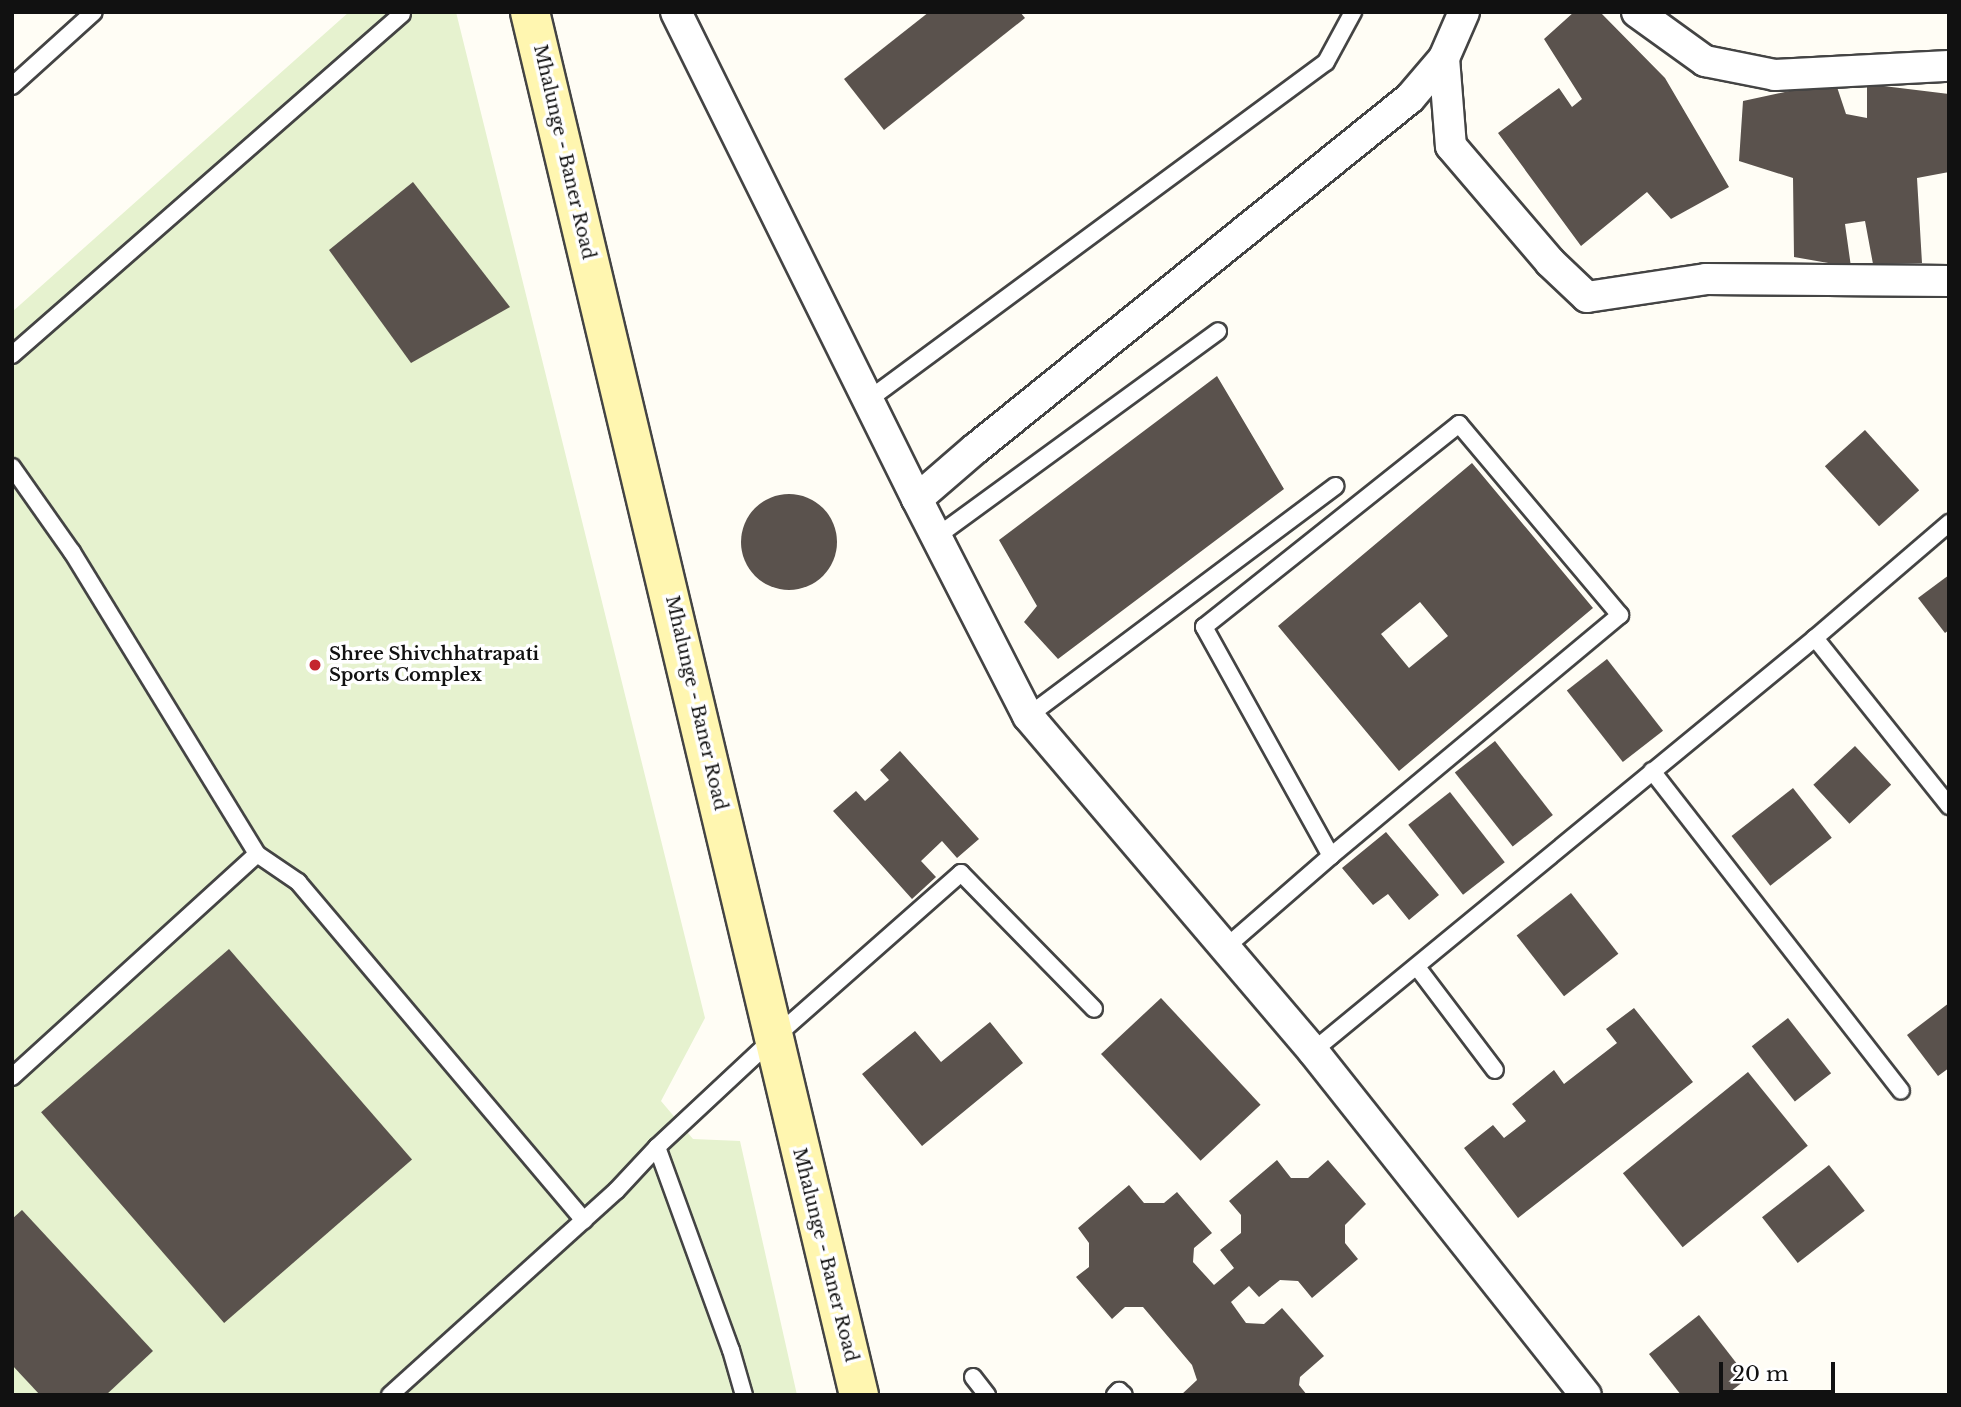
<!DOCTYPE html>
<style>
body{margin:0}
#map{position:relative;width:1961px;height:1407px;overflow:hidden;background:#fffdf5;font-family:"Libre Baskerville",serif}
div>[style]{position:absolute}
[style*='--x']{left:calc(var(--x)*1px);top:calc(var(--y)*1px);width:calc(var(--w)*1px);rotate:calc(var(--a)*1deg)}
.pitch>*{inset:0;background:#e6f2cf}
.building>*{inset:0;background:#5a524d;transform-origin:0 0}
.round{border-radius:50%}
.roads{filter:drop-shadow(2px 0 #444) drop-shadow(-2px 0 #444) drop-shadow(0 2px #444) drop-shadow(0 -2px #444)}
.service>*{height:16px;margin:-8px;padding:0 8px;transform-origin:8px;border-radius:8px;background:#fff}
.minor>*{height:30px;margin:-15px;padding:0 15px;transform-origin:15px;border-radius:15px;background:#fff}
.secondary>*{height:38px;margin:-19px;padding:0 19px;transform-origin:19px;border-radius:19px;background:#fff6b0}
.dots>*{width:19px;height:19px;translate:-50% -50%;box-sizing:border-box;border:4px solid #fff;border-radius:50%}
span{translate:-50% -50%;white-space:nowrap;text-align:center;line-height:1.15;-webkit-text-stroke:7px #fff;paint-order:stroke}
.street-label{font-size:18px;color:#111}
.poi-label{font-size:18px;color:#111;font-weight:700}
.left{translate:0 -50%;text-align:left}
.frame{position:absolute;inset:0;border:14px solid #111;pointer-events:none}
.scale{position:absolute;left:1719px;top:1362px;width:116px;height:32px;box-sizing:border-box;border:4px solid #111;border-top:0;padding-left:9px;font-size:21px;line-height:24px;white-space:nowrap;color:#111;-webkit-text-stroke:5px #fff;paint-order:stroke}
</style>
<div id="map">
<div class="pitch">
<i style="clip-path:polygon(349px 12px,456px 12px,705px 1018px,661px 1101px,693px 1139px,740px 1141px,797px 1395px,12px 1395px,12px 312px)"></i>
</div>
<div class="building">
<i style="clip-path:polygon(929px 12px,1020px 12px,1025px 18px,884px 130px,844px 79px)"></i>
<i style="clip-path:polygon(1574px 12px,1600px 12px,1665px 78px,1729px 187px,1671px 219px,1647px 192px,1581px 246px,1498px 133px,1559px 88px,1572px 107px,1582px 99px,1544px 39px)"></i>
<i style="clip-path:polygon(1835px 81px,1846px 114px,1867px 118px,1867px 84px,1949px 94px,1949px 172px,1917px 178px,1922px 263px,1873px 264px,1865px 221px,1845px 224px,1851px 267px,1794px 257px,1793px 178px,1739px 161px,1743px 101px)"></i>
<i style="clip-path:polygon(413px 182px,510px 307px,411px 363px,329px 250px)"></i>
<i style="clip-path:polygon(1217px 376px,1284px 489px,1058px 659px,1024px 622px,1037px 606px,999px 540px)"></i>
<i style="left:1865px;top:430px;width:81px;height:54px;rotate:48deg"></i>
<i style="clip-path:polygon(evenodd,1472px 463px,1593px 608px,1399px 771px,1278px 626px,1472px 463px,1420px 602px,1448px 636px,1409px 668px,1381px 634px,1420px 602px)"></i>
<i class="round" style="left:741px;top:494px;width:96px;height:96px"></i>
<i style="clip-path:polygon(1949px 575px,1949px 630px,1945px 633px,1918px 598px)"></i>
<i style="left:1607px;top:659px;width:91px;height:51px;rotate:52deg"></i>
<i style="left:1495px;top:741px;width:94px;height:51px;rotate:52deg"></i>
<i style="left:1855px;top:746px;width:53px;height:57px;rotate:47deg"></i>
<i style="clip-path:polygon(900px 751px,979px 839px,957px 858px,942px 841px,921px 861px,936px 877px,912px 899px,833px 811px,856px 791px,865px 801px,889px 780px,880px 770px)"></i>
<i style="left:1793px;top:788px;width:63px;height:78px;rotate:52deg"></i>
<i style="left:1450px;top:792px;width:89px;height:53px;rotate:52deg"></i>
<i style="clip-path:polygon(1386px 832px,1439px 895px,1409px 920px,1388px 894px,1373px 905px,1342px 868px)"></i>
<i style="left:1571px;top:893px;width:77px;height:69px;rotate:52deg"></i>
<i style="left:229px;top:949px;width:279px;height:249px;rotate:49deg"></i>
<i style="left:1161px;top:998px;width:146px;height:82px;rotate:47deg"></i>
<i style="clip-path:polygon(1949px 1003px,1949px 1068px,1938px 1076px,1907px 1035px)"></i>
<i style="clip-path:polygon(1634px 1008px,1693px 1082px,1518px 1218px,1464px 1148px,1493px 1125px,1504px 1138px,1526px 1121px,1512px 1104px,1554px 1070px,1564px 1084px,1617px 1043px,1606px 1029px)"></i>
<i style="left:1788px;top:1018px;width:70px;height:46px;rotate:52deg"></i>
<i style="clip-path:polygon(990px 1022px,1023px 1063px,922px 1146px,862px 1074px,915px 1031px,941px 1062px)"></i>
<i style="left:1748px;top:1072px;width:95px;height:161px;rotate:51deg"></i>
<i style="clip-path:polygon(1277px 1160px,1291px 1178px,1308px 1178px,1328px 1160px,1366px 1204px,1345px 1225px,1345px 1243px,1358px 1259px,1312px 1298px,1298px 1281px,1280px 1280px,1259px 1297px,1249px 1286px,1231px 1302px,1246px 1323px,1264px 1324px,1282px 1308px,1324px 1356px,1300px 1377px,1299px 1385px,1307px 1395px,1181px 1395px,1197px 1380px,1192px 1365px,1143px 1307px,1125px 1307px,1112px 1319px,1076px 1277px,1089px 1267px,1089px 1243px,1078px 1228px,1129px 1185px,1144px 1203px,1164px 1203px,1177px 1192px,1212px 1233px,1194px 1248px,1193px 1262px,1214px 1285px,1234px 1268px,1220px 1250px,1241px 1233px,1241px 1215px,1229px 1201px)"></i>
<i style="left:1829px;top:1165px;width:58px;height:85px;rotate:52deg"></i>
<i style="clip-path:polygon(22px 1210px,153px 1351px,106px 1395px,40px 1395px,12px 1365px,12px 1219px)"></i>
<i style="clip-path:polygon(1699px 1315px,1748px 1378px,1726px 1395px,1681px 1395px,1649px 1354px)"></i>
</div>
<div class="roads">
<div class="service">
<i style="--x:12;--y:86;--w:110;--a:-42.1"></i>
<i style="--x:12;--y:355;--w:518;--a:-41.17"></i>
<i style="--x:868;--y:400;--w:569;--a:-36.43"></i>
<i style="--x:1326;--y:62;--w:57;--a:-61.6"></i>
<i style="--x:12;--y:467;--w:104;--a:54.8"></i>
<i style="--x:72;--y:552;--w:354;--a:58.5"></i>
<i style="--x:257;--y:854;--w:50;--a:34.3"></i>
<i style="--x:298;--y:882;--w:443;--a:49.8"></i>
<i style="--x:936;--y:537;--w:349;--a:-36.1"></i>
<i style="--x:1815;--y:638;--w:215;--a:51.4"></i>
<i style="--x:1028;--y:716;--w:384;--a:-36.8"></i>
<i style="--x:1652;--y:771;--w:405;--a:52.1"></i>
<i style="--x:1225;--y:948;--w:140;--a:-41"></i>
<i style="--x:1331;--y:856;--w:262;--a:-119"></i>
<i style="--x:1204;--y:627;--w:326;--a:-38.5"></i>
<i style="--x:1459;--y:424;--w:250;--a:49.9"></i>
<i style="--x:1620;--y:615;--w:376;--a:140.2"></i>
<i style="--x:1417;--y:967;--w:129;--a:52.9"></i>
<i style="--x:1313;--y:1051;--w:650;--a:-39.44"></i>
<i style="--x:1815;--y:638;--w:177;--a:-40.6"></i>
<i style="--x:12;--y:1077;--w:331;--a:-42.3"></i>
<i style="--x:657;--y:1147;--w:216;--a:70"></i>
<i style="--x:731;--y:1350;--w:47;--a:73.9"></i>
<i style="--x:973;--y:1377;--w:23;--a:52"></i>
<i style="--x:390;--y:1395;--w:304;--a:-42.1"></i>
<i style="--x:616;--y:1191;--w:60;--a:-47"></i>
<i style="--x:657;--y:1147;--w:161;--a:-43"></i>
<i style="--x:775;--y:1037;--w:248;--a:-41.4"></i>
<i style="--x:961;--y:873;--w:190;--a:45.6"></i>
<i style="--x:1115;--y:1395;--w:6;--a:-45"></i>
<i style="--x:1119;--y:1391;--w:6;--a:39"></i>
</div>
<div class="minor">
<i style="--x:676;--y:12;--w:543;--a:63.67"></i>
<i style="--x:917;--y:499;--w:244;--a:62.9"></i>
<i style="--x:1028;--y:716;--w:440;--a:49.6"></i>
<i style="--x:1313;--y:1051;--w:439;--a:51.6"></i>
<i style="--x:1637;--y:12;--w:84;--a:35.8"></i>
<i style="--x:1705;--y:61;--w:71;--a:11.3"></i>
<i style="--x:1775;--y:75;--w:174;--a:-3"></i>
<i style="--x:1444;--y:58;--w:88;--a:85.5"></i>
<i style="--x:1451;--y:146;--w:153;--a:49.5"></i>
<i style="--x:1550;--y:262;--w:51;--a:43.4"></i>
<i style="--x:1587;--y:297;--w:120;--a:-8.6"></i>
<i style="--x:1706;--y:279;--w:243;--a:0.5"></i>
<i style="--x:917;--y:499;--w:77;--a:-40.8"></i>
<i style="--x:975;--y:449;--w:559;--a:-38.9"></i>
<i style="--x:1410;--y:98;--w:52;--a:-49.6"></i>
<i style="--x:1444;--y:58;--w:50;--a:-66.5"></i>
</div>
<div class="secondary">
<i style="--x:530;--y:12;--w:1422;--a:76.62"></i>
</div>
</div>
<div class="dots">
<i style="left:315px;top:665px;background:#c4262e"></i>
</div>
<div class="street-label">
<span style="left:564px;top:152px;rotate:77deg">Mhalunge - Baner Road</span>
<span style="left:696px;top:703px;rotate:77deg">Mhalunge - Baner Road</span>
<span style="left:825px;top:1255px;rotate:76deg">Mhalunge - Baner Road</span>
</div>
<div class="poi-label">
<span class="left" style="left:329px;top:665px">Shree Shivchhatrapati<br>Sports Complex</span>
</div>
<div class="frame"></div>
<div class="scale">20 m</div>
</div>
